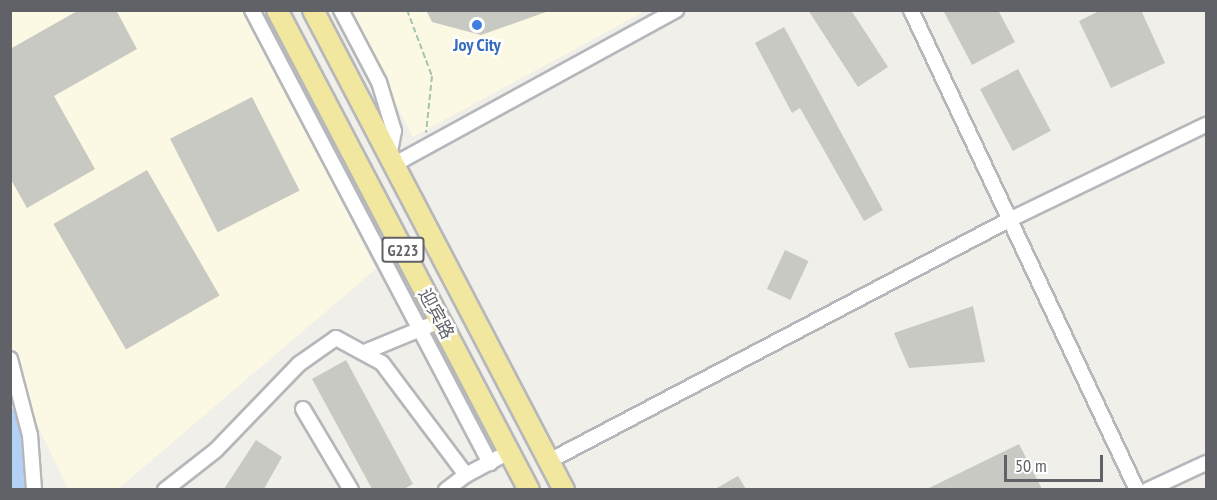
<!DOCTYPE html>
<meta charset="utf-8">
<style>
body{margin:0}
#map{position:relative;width:1217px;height:500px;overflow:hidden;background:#f0efe9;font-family:"PT Sans Narrow","Noto Sans SC",sans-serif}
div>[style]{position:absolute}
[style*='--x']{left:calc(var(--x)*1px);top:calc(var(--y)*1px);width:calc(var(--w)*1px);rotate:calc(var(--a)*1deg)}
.commercial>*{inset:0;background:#fbf8e3}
.water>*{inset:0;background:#b3d0f5}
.building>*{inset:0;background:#c9c9c3;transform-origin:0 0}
.path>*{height:2px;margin-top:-1px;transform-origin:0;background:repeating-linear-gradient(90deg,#a3c4b1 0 6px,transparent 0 9px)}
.roads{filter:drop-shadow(2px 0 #b6b7bb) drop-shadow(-2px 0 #b6b7bb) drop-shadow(0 2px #b6b7bb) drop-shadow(0 -2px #b6b7bb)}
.minor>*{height:14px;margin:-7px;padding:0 7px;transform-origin:7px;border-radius:7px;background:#fff}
.highway>*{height:20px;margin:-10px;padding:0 10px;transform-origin:10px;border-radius:10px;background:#f1e79f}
.dots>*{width:16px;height:16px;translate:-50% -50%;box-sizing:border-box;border:3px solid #fff;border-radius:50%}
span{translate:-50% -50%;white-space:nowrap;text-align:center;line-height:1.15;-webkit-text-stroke:5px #fff;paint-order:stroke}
.shield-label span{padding:2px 4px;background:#fff;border:2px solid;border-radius:4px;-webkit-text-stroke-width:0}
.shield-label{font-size:16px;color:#606267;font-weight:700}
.shop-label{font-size:18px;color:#366cbe;font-weight:700}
.street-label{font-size:18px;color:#606267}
.frame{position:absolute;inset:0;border:12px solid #606267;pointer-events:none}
.scale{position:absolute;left:1004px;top:455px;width:99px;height:27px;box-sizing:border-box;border:3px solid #606267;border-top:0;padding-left:8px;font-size:18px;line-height:21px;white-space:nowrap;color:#606267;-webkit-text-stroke:4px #fff;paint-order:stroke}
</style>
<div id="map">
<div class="commercial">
<i style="clip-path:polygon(11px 11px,244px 11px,376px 269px,118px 489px,68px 489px,11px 370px)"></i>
<i style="clip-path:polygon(348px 11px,645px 11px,413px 137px)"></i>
</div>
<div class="water">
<i style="clip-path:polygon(10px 402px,21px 429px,30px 489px,11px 489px)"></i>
</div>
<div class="building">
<i style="clip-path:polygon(79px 10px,116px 10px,137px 49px,54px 96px,95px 169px,27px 208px,10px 178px,10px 49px)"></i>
<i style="clip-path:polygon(426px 10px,545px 10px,546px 12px,481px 35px,432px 22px)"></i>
<i style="clip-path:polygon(808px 10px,851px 10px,888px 67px,858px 87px)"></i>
<i style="clip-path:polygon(943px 10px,998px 10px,1015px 42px,972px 65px)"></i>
<i style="clip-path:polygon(1101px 10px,1141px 10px,1165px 63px,1111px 88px,1079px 21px)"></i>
<i style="clip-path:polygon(784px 27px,883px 210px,864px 221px,800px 108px,792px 113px,755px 43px)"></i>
<i style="left:1018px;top:69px;width:70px;height:43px;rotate:62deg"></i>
<i style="left:252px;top:97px;width:105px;height:92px;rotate:63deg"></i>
<i style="left:147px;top:170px;width:145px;height:108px;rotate:60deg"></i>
<i style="left:785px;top:250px;width:26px;height:43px;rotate:25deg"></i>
<i style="clip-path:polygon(973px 306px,985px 362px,909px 368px,894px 333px)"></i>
<i style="clip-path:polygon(346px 360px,413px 484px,404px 489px,372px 489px,312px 379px)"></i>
<i style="clip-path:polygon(256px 440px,282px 457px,264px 489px,224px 489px)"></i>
<i style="clip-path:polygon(1019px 444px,1042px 489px,927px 489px)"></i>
<i style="clip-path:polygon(738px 476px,746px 489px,715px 489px)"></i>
</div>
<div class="path">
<i style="--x:407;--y:10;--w:71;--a:69.3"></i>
<i style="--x:432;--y:76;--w:57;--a:96"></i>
</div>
<div class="roads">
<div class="minor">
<i style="--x:252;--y:10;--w:512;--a:62.28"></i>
<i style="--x:341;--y:10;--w:81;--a:62.2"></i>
<i style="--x:379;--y:82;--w:51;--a:73"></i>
<i style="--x:394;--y:131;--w:26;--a:101"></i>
<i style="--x:911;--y:10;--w:531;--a:64.79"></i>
<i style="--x:393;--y:165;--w:323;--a:-28.7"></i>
<i style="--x:367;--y:351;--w:79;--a:-22.3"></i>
<i style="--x:10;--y:359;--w:79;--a:75.3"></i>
<i style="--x:30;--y:435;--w:55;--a:85.8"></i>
<i style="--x:303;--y:409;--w:94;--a:59.3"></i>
<i style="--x:549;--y:461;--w:517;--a:-27.66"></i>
<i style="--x:1007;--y:221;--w:221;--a:-25.8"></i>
<i style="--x:165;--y:490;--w:65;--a:-38.1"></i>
<i style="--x:216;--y:450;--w:120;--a:-46"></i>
<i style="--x:299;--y:364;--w:45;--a:-35.1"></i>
<i style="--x:336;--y:338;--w:52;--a:28.5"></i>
<i style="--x:382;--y:363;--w:140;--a:53.1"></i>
<i style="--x:466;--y:475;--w:49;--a:-28.1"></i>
<i style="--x:446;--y:490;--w:25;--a:-37"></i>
<i style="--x:1148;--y:490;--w:64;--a:-25"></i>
</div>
<div class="highway">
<i style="--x:277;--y:10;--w:542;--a:62.3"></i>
<i style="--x:313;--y:10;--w:542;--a:62.39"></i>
</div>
</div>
<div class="dots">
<i style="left:477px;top:25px;background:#3f7fe0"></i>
</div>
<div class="shield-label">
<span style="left:403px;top:250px">G223</span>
</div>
<div class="shop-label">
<span style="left:477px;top:45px">Joy City</span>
</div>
<div class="street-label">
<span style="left:436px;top:314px;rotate:62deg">迎宾路</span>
</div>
<div class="frame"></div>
<div class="scale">50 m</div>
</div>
